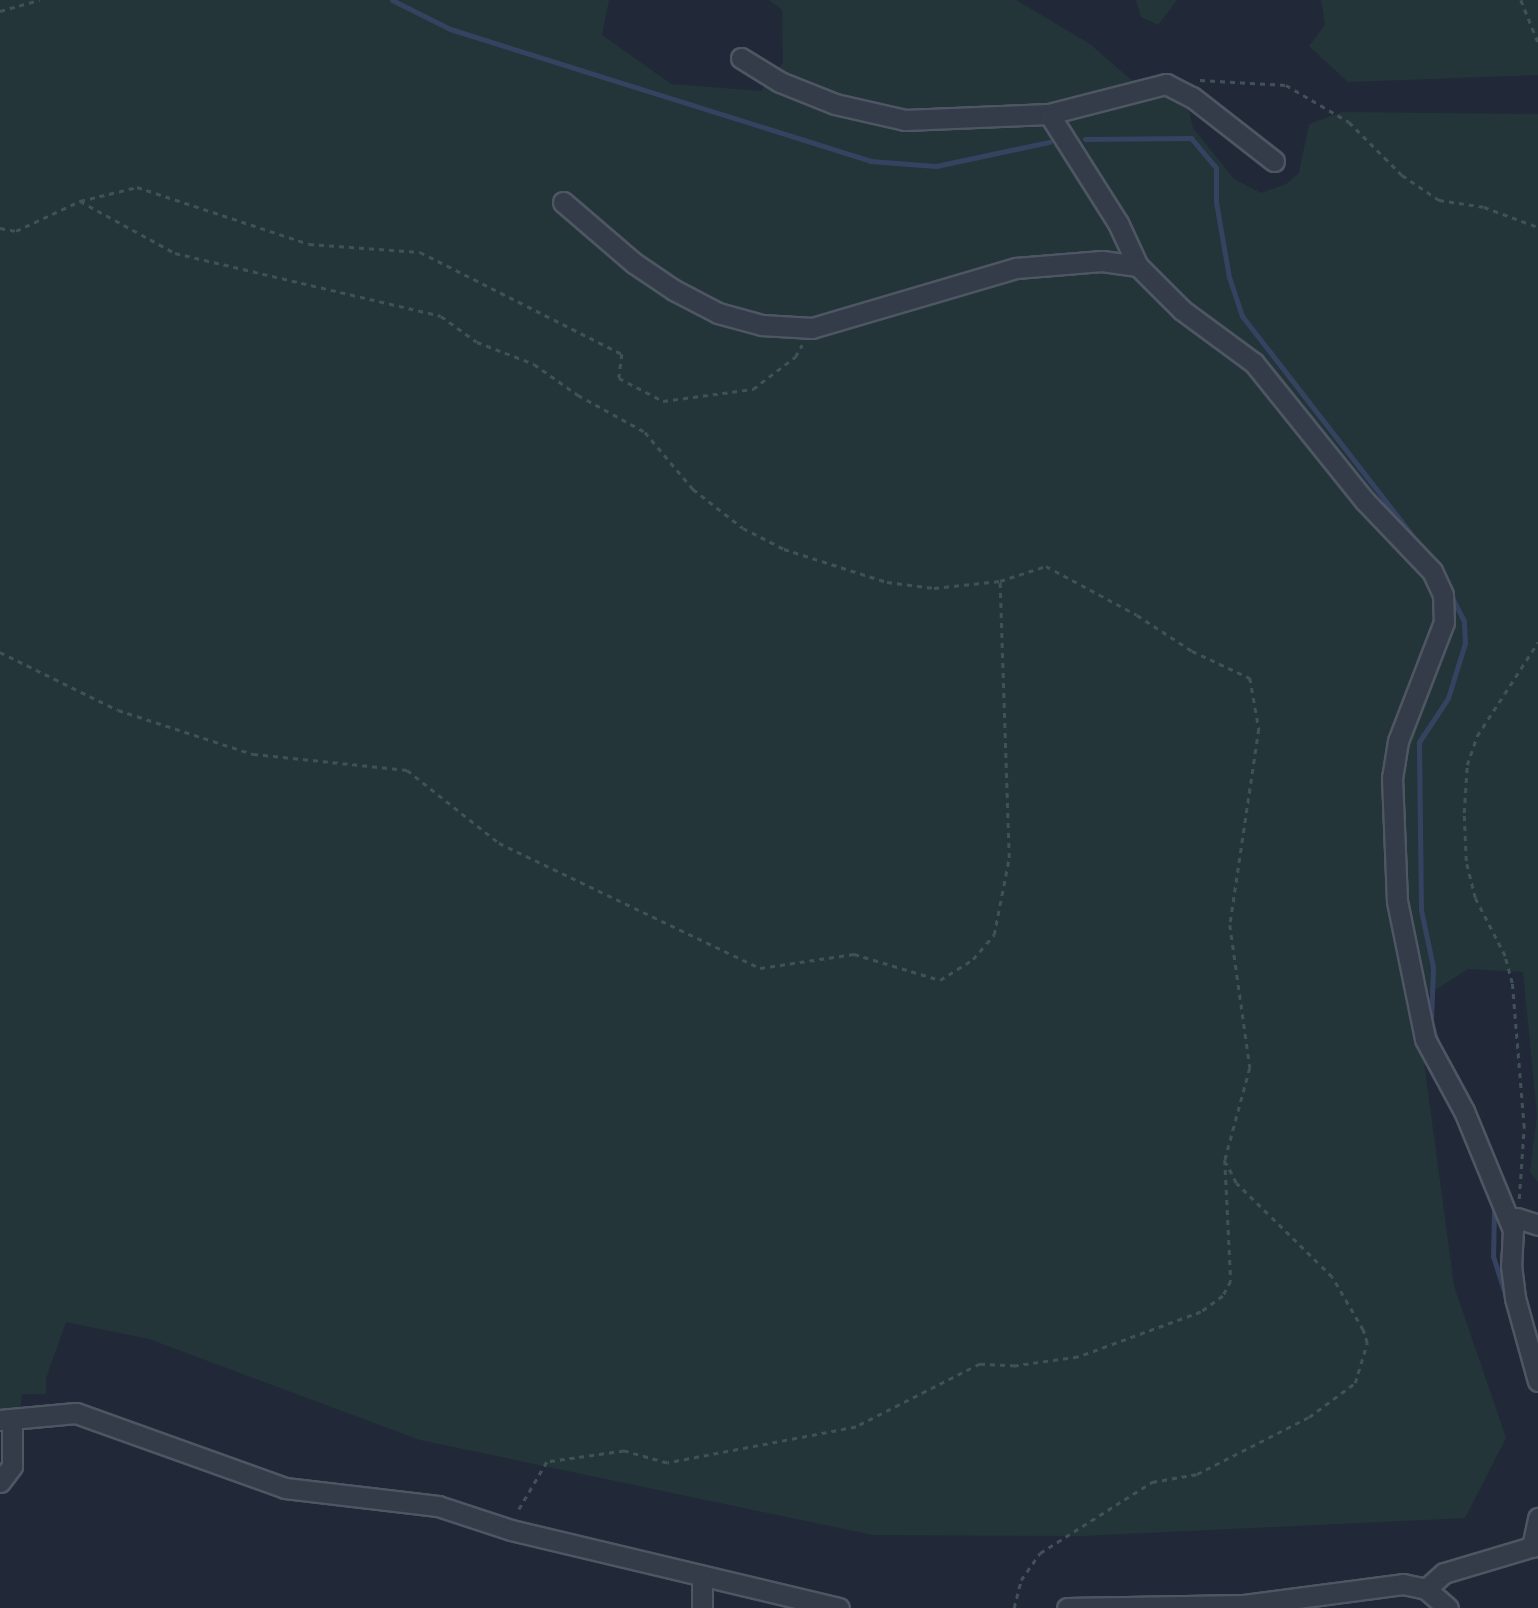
<!DOCTYPE html>
<style>
body{margin:0}
#map{position:relative;width:1538px;height:1608px;overflow:hidden;background:#212938;font-family:Figtree,sans-serif}
div>[style]{position:absolute}
[style*='--x']{left:calc(var(--x)*1px);top:calc(var(--y)*1px);width:calc(var(--w)*1px);rotate:calc(var(--a)*1deg)}
.green>*{inset:0;background:#233539}
.stream>*{height:5px;margin:-2.5px;padding:0 2.5px;transform-origin:2.5px;border-radius:2.5px;background:#354360}
.path>*{height:2.5px;margin-top:-1.25px;transform-origin:0;background:repeating-linear-gradient(90deg,#405257 0 5px,transparent 0 10px)}
.roads{filter:drop-shadow(2px 0 #4f5663) drop-shadow(-2px 0 #4f5663) drop-shadow(0 2px #4f5663) drop-shadow(0 -2px #4f5663)}
.minor>*{height:19px;margin:-9.5px;padding:0 9.5px;transform-origin:9.5px;border-radius:9.5px;background:#343b49}
span{translate:-50% -50%;white-space:nowrap;text-align:center;line-height:1.15;-webkit-text-stroke:5px #1a202d;paint-order:stroke}
</style>
<div id="map">
<div class="green">
<i style="clip-path:polygon(0 0,609px 0,602px 35px,671px 84px,761px 91px,783px 63px,782px 10px,769px 0,1016px 0,1090px 44px,1130px 79px,1172px 92px,1188px 106px,1193px 128px,1234px 179px,1261px 193px,1286px 184px,1299px 173px,1309px 124px,1342px 112px,1538px 114px,1538px 1182px,1530px 1172px,1537px 1115px,1523px 972px,1468px 969px,1416px 1002px,1454px 1286px,1506px 1438px,1465px 1518px,1081px 1536px,873px 1535px,420px 1440px,149px 1339px,66px 1322px,46px 1378px,46px 1394px,22px 1394px,20px 1410px,0 1413px)"></i>
<i style="clip-path:polygon(1136px 0,1177px 0,1158px 25px,1141px 17px)"></i>
<i style="clip-path:polygon(1321px 0,1538px 0,1538px 75px,1348px 82px,1309px 46px,1325px 25px)"></i>
</div>
<div class="stream">
<i style="--x:392;--y:0;--w:65;--a:26.6"></i>
<i style="--x:450;--y:29;--w:440;--a:17.4"></i>
<i style="--x:870;--y:161;--w:66;--a:4.3"></i>
<i style="--x:936;--y:166;--w:116;--a:-12"></i>
<i style="--x:1085;--y:139;--w:106;--a:-0.5"></i>
<i style="--x:1191;--y:138;--w:39;--a:50"></i>
<i style="--x:1216;--y:168;--w:34;--a:90"></i>
<i style="--x:1216;--y:202;--w:76;--a:80.2"></i>
<i style="--x:1229;--y:277;--w:41;--a:71.6"></i>
<i style="--x:1242;--y:316;--w:292;--a:52.2"></i>
<i style="--x:1437;--y:1043;--w:24;--a:-105"></i>
<i style="--x:1431;--y:1020;--w:53;--a:-87.8"></i>
<i style="--x:1433;--y:967;--w:58;--a:-101.9"></i>
<i style="--x:1421;--y:910;--w:168;--a:-90.7"></i>
<i style="--x:1419;--y:742;--w:53;--a:-56.6"></i>
<i style="--x:1448;--y:698;--w:58;--a:-72.8"></i>
<i style="--x:1465;--y:643;--w:22;--a:-93"></i>
<i style="--x:1464;--y:621;--w:31;--a:-117"></i>
<i style="--x:1494;--y:1210;--w:46;--a:91.2"></i>
<i style="--x:1493;--y:1256;--w:46;--a:72.3"></i>
</div>
<div class="path">
<i style="--x:1521;--y:0;--w:45;--a:68"></i>
<i style="--x:0;--y:11;--w:41;--a:-15.8"></i>
<i style="--x:1200;--y:80;--w:86;--a:3.3"></i>
<i style="--x:1286;--y:85;--w:73;--a:30.4"></i>
<i style="--x:1349;--y:122;--w:75;--a:45"></i>
<i style="--x:1402;--y:175;--w:45;--a:34"></i>
<i style="--x:1439;--y:200;--w:46;--a:8.8"></i>
<i style="--x:1484;--y:207;--w:58;--a:20.3"></i>
<i style="--x:80;--y:201;--w:108;--a:28.7"></i>
<i style="--x:175;--y:253;--w:273;--a:13.3"></i>
<i style="--x:441;--y:316;--w:44;--a:35.8"></i>
<i style="--x:477;--y:342;--w:61;--a:21.1"></i>
<i style="--x:534;--y:364;--w:54;--a:35.2"></i>
<i style="--x:578;--y:395;--w:77;--a:28.9"></i>
<i style="--x:645;--y:432;--w:75;--a:49.9"></i>
<i style="--x:693;--y:489;--w:63;--a:38"></i>
<i style="--x:743;--y:528;--w:46;--a:27.1"></i>
<i style="--x:784;--y:549;--w:108;--a:17.8"></i>
<i style="--x:887;--y:582;--w:47;--a:7.3"></i>
<i style="--x:934;--y:588;--w:66;--a:-6.1"></i>
<i style="--x:0;--y:228;--w:16;--a:11"></i>
<i style="--x:16;--y:231;--w:71;--a:-25.1"></i>
<i style="--x:80;--y:201;--w:59;--a:-13.8"></i>
<i style="--x:137;--y:187;--w:181;--a:18.3"></i>
<i style="--x:309;--y:244;--w:111;--a:4.1"></i>
<i style="--x:420;--y:252;--w:226;--a:26.8"></i>
<i style="--x:622;--y:354;--w:24;--a:97"></i>
<i style="--x:619;--y:378;--w:50;--a:27.6"></i>
<i style="--x:663;--y:401;--w:91;--a:-7.6"></i>
<i style="--x:753;--y:389;--w:53;--a:-37.3"></i>
<i style="--x:795;--y:357;--w:14;--a:-60"></i>
<i style="--x:0;--y:652;--w:131;--a:26.2"></i>
<i style="--x:118;--y:710;--w:142;--a:18.1"></i>
<i style="--x:253;--y:754;--w:155;--a:5.9"></i>
<i style="--x:407;--y:770;--w:117;--a:38.4"></i>
<i style="--x:499;--y:843;--w:289;--a:25.6"></i>
<i style="--x:760;--y:968;--w:95;--a:-8.5"></i>
<i style="--x:854;--y:954;--w:90;--a:16.8"></i>
<i style="--x:940;--y:980;--w:39;--a:-32"></i>
<i style="--x:973;--y:959;--w:32;--a:-49"></i>
<i style="--x:994;--y:935;--w:78;--a:-79"></i>
<i style="--x:1009;--y:858;--w:277;--a:-91.9"></i>
<i style="--x:1000;--y:581;--w:48;--a:-18.1"></i>
<i style="--x:1046;--y:566;--w:103;--a:28.3"></i>
<i style="--x:1137;--y:615;--w:66;--a:33.2"></i>
<i style="--x:1192;--y:651;--w:64;--a:25"></i>
<i style="--x:1250;--y:678;--w:52;--a:80"></i>
<i style="--x:1259;--y:729;--w:198;--a:98.4"></i>
<i style="--x:1230;--y:925;--w:144;--a:82"></i>
<i style="--x:1250;--y:1068;--w:95;--a:105.2"></i>
<i style="--x:1225;--y:1160;--w:121;--a:87.2"></i>
<i style="--x:1231;--y:1281;--w:17;--a:118"></i>
<i style="--x:1223;--y:1296;--w:27;--a:144"></i>
<i style="--x:1201;--y:1312;--w:131;--a:159.9"></i>
<i style="--x:1078;--y:1357;--w:64;--a:171.9"></i>
<i style="--x:1015;--y:1366;--w:35;--a:-177"></i>
<i style="--x:980;--y:1364;--w:139;--a:153.1"></i>
<i style="--x:856;--y:1427;--w:192;--a:169.2"></i>
<i style="--x:667;--y:1463;--w:45;--a:-164.4"></i>
<i style="--x:624;--y:1451;--w:78;--a:171.9"></i>
<i style="--x:547;--y:1462;--w:59;--a:120.5"></i>
<i style="--x:1519;--y:1199;--w:71;--a:-86"></i>
<i style="--x:1524;--y:1128;--w:145;--a:-94.7"></i>
<i style="--x:1512;--y:983;--w:28;--a:-105"></i>
<i style="--x:1505;--y:956;--w:65;--a:-117.3"></i>
<i style="--x:1475;--y:898;--w:38;--a:-104"></i>
<i style="--x:1466;--y:861;--w:48;--a:-92.4"></i>
<i style="--x:1464;--y:813;--w:48;--a:-86.4"></i>
<i style="--x:1467;--y:765;--w:31;--a:-71"></i>
<i style="--x:1477;--y:736;--w:112;--a:-57"></i>
<i style="--x:1014;--y:1608;--w:29;--a:-76"></i>
<i style="--x:1021;--y:1580;--w:33;--a:-55"></i>
<i style="--x:1040;--y:1553;--w:133;--a:-32.4"></i>
<i style="--x:1152;--y:1482;--w:46;--a:-10.1"></i>
<i style="--x:1197;--y:1474;--w:126;--a:-27"></i>
<i style="--x:1309;--y:1417;--w:57;--a:-36.5"></i>
<i style="--x:1355;--y:1383;--w:42;--a:-73.3"></i>
<i style="--x:1367;--y:1343;--w:14;--a:-107"></i>
<i style="--x:1363;--y:1330;--w:61;--a:-120.3"></i>
<i style="--x:1332;--y:1277;--w:134;--a:-135.6"></i>
<i style="--x:1236;--y:1183;--w:22;--a:-117"></i>
</div>
<div class="roads">
<div class="minor">
<i style="--x:741;--y:58;--w:46;--a:31.6"></i>
<i style="--x:780;--y:82;--w:59;--a:21.8"></i>
<i style="--x:835;--y:104;--w:72;--a:12.9"></i>
<i style="--x:905;--y:120;--w:144;--a:-2.4"></i>
<i style="--x:1049;--y:114;--w:129;--a:57.7"></i>
<i style="--x:1118;--y:223;--w:47;--a:65.1"></i>
<i style="--x:1049;--y:114;--w:121;--a:-14.4"></i>
<i style="--x:1166;--y:84;--w:29;--a:27"></i>
<i style="--x:1192;--y:97;--w:104;--a:38"></i>
<i style="--x:563;--y:202;--w:94;--a:40.7"></i>
<i style="--x:634;--y:263;--w:48;--a:34"></i>
<i style="--x:674;--y:290;--w:50;--a:27.6"></i>
<i style="--x:718;--y:313;--w:46;--a:15.3"></i>
<i style="--x:762;--y:325;--w:50;--a:3.4"></i>
<i style="--x:812;--y:328;--w:213;--a:-16.4"></i>
<i style="--x:1016;--y:268;--w:86;--a:-4.7"></i>
<i style="--x:1102;--y:261;--w:36;--a:8"></i>
<i style="--x:1138;--y:266;--w:62;--a:45"></i>
<i style="--x:1182;--y:310;--w:89;--a:36.4"></i>
<i style="--x:1254;--y:363;--w:177;--a:51.2"></i>
<i style="--x:1365;--y:501;--w:97;--a:46.3"></i>
<i style="--x:1432;--y:571;--w:26;--a:65"></i>
<i style="--x:1443;--y:595;--w:27;--a:88"></i>
<i style="--x:1444;--y:622;--w:128;--a:111.1"></i>
<i style="--x:1398;--y:741;--w:36;--a:99"></i>
<i style="--x:1392;--y:777;--w:124;--a:87.7"></i>
<i style="--x:1397;--y:901;--w:141;--a:78.5"></i>
<i style="--x:1425;--y:1039;--w:82;--a:61.6"></i>
<i style="--x:1464;--y:1111;--w:129;--a:67.6"></i>
<i style="--x:1513;--y:1230;--w:35;--a:93"></i>
<i style="--x:1511;--y:1265;--w:33;--a:83"></i>
<i style="--x:1515;--y:1298;--w:86;--a:74.5"></i>
<i style="--x:1517;--y:1218;--w:22;--a:18"></i>
<i style="--x:0;--y:1420;--w:76;--a:-5.3"></i>
<i style="--x:76;--y:1413;--w:222;--a:19.7"></i>
<i style="--x:285;--y:1488;--w:154;--a:6.7"></i>
<i style="--x:438;--y:1506;--w:77;--a:18.2"></i>
<i style="--x:511;--y:1530;--w:337;--a:13.4"></i>
<i style="--x:0;--y:1482;--w:20;--a:-53"></i>
<i style="--x:12;--y:1466;--w:47;--a:-90"></i>
<i style="--x:1532;--y:1547;--w:30;--a:-78"></i>
<i style="--x:1426;--y:1589;--w:24;--a:-42"></i>
<i style="--x:1444;--y:1573;--w:98;--a:-16.6"></i>
<i style="--x:702;--y:1608;--w:32;--a:-90"></i>
<i style="--x:1067;--y:1608;--w:177;--a:-1"></i>
<i style="--x:1244;--y:1605;--w:160;--a:-7.5"></i>
<i style="--x:1403;--y:1584;--w:24;--a:12"></i>
<i style="--x:1426;--y:1589;--w:29;--a:41"></i>
</div>
</div>
</div>
